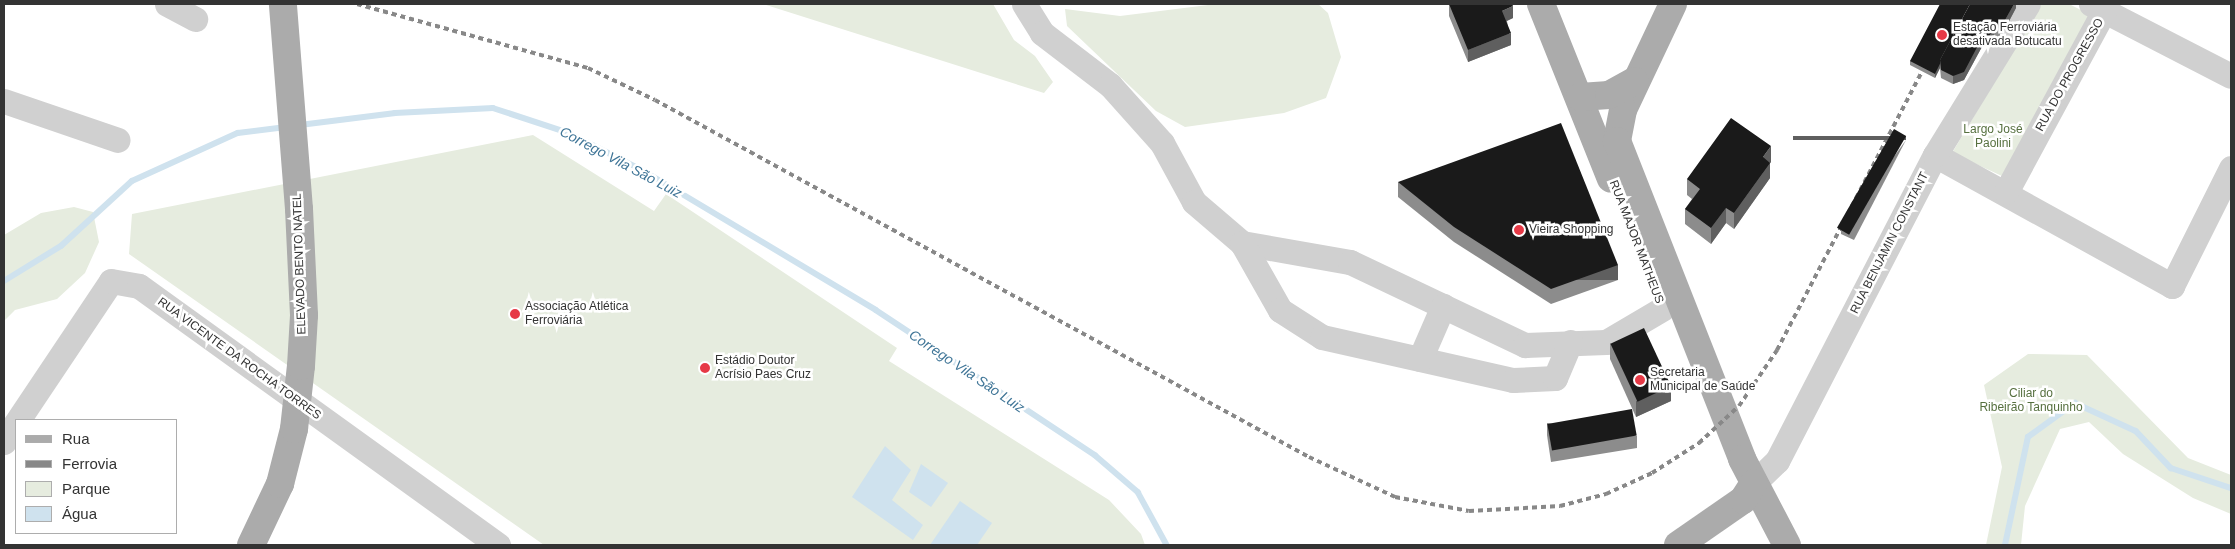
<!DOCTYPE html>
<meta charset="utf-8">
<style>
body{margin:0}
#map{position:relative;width:2235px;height:549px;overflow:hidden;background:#fff;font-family:Arial,sans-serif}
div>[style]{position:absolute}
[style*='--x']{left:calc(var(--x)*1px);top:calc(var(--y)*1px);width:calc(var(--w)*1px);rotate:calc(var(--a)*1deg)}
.green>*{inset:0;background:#e6ecdf}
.water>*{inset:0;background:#cfe2ee}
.stream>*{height:5.5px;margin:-2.75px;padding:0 2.75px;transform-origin:2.75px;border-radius:2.75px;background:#cfe2ee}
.minor>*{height:25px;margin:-12.5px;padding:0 12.5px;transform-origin:12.5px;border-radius:12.5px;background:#d0d0d0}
.major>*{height:28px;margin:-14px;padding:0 14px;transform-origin:14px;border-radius:14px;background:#ababab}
.rail>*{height:4px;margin-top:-2px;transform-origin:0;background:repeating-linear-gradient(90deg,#888 0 5px,transparent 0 9px)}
.major-bridge>*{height:28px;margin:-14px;padding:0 14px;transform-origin:14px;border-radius:14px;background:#ababab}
.wall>*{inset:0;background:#8c8c8c}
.shaded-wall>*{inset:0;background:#5f5f5f;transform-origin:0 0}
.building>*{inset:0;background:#1a1a1a;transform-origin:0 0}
.dots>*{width:14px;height:14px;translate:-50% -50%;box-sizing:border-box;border:2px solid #fff;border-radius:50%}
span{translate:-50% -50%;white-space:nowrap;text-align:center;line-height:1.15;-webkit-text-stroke:5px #fff;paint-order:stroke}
.poi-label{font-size:12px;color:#333}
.left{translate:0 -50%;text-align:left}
.street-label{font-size:12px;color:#333}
.park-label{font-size:12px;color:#56703f}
.water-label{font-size:14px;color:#3f7597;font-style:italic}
.frame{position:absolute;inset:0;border:5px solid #333;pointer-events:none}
.legend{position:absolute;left:15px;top:419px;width:162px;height:115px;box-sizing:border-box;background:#fff;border:1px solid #adadad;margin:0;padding:6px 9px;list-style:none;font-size:15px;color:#333}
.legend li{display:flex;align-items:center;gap:10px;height:25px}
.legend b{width:25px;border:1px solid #adadad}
</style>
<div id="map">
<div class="green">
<i style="clip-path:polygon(763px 4px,993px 4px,1014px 40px,1035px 56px,1053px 82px,1044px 93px)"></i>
<i style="clip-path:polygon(1216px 4px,1318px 4px,1328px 13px,1341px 57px,1326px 98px,1284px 113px,1185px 127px,1156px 111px,1067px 26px,1065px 9px,1120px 16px)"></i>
<i style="clip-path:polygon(2041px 4px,2069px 4px,2091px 15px,2002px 176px,1952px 153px)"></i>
<i style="clip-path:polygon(533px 135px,654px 211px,666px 194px,897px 348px,889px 361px,1109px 500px,1141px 534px,1145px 545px,544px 545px,129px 254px,132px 214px)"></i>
<i style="clip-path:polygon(74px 207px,93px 212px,99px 242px,85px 273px,57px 299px,15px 310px,4px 321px,4px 235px,41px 213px)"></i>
<i style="clip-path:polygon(2028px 354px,2087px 355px,2188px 458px,2231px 475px,2231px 514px,2193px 498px,2123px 454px,2089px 422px,2060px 429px,2025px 506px,2021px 545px,1986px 545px,2002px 467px,1984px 385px)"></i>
</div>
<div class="water">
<i style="clip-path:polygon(885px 446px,911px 470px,892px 500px,923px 525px,913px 540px,852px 497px)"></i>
<i style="clip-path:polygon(921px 464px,948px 483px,931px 507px,909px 492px)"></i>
<i style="clip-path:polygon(960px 501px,992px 523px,977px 545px,930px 545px)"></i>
</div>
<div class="stream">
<i style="--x:300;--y:125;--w:96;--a:-7.2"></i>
<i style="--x:395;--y:113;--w:98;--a:-2.9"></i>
<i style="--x:493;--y:108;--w:80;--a:18.2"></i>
<i style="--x:569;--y:133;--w:84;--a:26.9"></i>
<i style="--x:644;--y:171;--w:270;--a:30.9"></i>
<i style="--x:876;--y:310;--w:263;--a:33.5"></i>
<i style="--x:1095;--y:455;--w:57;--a:40.7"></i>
<i style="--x:1138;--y:492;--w:60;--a:61.3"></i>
<i style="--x:4;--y:281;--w:67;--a:-31.6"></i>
<i style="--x:61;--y:246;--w:96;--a:-42.5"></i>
<i style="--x:132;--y:181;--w:116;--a:-24.4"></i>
<i style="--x:238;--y:133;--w:48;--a:-7.1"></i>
<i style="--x:2005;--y:545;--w:110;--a:-78"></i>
<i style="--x:2028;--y:437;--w:58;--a:-35.9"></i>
<i style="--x:2075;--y:403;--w:67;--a:24.7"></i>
<i style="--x:2136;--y:431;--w:51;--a:46.6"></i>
<i style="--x:2171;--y:468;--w:63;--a:18.4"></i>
</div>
<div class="minor">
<i style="--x:167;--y:4;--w:32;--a:28"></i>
<i style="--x:1024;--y:4;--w:34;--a:58"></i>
<i style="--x:1042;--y:33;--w:86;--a:37.4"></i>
<i style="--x:1110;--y:85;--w:78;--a:48.1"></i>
<i style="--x:1162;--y:143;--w:67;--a:61.5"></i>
<i style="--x:1194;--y:202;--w:63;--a:40.5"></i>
<i style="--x:1242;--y:243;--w:110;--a:10"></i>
<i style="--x:1350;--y:262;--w:194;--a:25.4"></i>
<i style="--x:1525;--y:345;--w:81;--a:-2.1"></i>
<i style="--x:1606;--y:342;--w:65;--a:-30.5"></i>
<i style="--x:2091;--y:4;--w:157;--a:27.2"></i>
<i style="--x:4;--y:101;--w:120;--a:18.9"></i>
<i style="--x:1935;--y:155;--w:271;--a:28.9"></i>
<i style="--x:2172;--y:286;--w:132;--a:-63.4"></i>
<i style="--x:2006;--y:192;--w:206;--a:-61.6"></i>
<i style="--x:1242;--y:243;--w:77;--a:60.4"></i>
<i style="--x:1280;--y:310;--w:50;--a:32.7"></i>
<i style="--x:1322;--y:337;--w:196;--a:12.7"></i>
<i style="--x:1513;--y:380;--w:42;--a:-2.7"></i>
<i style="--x:1555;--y:378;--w:39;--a:-67"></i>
<i style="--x:1420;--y:359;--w:58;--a:-66.5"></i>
<i style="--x:18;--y:420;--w:167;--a:-56.2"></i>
<i style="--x:111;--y:281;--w:28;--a:10"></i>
<i style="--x:139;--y:286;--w:443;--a:35.8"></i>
<i style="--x:4;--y:442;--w:22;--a:-58"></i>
<i style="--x:1754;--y:483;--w:32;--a:-44"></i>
<i style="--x:1777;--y:461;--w:344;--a:-62.7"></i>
<i style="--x:1935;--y:155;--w:177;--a:-58.4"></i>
</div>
<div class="major">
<i style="--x:1541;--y:4;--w:188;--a:68.2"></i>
<i style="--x:1673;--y:4;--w:117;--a:115.3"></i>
<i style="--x:1623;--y:110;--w:32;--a:101"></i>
<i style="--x:1617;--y:141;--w:342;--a:68.5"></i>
<i style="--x:1742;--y:459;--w:97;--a:62.4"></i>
<i style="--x:1580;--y:97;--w:29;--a:-4"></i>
<i style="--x:1609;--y:95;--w:29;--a:-29"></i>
<i style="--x:1678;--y:545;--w:79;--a:-34.7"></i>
<i style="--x:1743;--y:500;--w:20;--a:-57"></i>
</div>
<div class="rail">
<i style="--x:357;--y:4;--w:240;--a:15.5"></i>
<i style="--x:588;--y:68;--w:74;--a:25.5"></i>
<i style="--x:655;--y:100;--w:745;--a:28.63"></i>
<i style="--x:1309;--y:457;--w:95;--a:24.9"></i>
<i style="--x:1395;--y:497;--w:75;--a:10.7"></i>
<i style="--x:1469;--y:511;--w:91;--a:-3.1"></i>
<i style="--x:1560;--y:506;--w:48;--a:-14.6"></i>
<i style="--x:1606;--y:494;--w:51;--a:-24.5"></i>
<i style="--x:1652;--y:473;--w:56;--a:-32.6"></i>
<i style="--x:1699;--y:443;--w:54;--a:-42.8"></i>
<i style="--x:1739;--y:406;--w:68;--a:-55.8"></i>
<i style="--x:1777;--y:350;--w:314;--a:-62.5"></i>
</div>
<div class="major-bridge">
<i style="--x:251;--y:545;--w:68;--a:-64.6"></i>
<i style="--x:280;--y:484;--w:57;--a:-75.7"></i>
<i style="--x:294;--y:429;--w:63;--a:-83.7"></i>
<i style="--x:301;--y:366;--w:51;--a:-86.6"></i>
<i style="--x:304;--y:315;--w:106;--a:-92.7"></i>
<i style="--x:299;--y:209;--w:206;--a:-94.5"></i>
</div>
<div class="wall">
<i style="clip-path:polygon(1449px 4px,1513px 18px,1507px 21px,1511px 45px,1468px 62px,1449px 16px)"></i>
<i style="clip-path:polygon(2016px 4px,2016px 8px,2000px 38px,1994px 35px,1989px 45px,1984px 43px,1964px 80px,1953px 84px,1941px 78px,1940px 68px,1935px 78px,1910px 65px,1910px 61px)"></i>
<i style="clip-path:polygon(1906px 140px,1854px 240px,1841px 234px,1841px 230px)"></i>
<i style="clip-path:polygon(1771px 162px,1770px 163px,1770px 178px,1734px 229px,1726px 223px,1711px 244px,1685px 224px,1685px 209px,1692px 199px,1687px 195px,1687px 179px)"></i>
<i style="clip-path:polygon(1398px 182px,1618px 280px,1551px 304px,1454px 242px,1398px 197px)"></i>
<i style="clip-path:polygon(1610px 343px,1671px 401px,1636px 417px,1610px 359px)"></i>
<i style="clip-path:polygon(1547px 423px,1637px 436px,1637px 448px,1551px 462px,1547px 435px)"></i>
</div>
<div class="shaded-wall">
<i style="clip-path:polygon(2014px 4px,2016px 4px,2016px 8px,2000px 38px,2000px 29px)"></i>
<i style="clip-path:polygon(1513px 6px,1513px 18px,1502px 23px,1502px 11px)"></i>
<i style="clip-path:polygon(1994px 26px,1994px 35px,1989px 45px,1989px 37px)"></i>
<i style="clip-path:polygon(1511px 33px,1511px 45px,1468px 62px,1468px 50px)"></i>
<i style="clip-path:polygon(1984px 34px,1984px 43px,1964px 80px,1953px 84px,1953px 76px)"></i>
<i style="clip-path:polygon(1940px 64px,1940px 68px,1935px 78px,1935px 74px)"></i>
<i style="left:1906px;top:136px;width:4px;height:113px;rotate:90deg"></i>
<i style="clip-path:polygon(1771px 146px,1771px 162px,1763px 173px,1763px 157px)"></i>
<i style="clip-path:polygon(1770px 163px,1770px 178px,1734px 229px,1734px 213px)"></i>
<i style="clip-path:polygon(1726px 208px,1726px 223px,1711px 244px,1711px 228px)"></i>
<i style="left:1618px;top:265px;width:15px;height:71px;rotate:90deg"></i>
<i style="clip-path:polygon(1671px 386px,1671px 401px,1636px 417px,1636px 401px)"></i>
</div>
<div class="building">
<i style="clip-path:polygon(1449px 4px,1512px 4px,1513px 6px,1502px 11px,1511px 33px,1468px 50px)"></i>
<i style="clip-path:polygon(1940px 4px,1970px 4px,1940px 60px,1940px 64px,1935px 74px,1910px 61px)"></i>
<i style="clip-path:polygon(1970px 4px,2014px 4px,2000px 29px,1994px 26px,1989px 37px,1984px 34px,1964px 72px,1953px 76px,1941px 70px,1940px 60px)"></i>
<i style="clip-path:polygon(1731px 118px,1771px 146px,1763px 157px,1770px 163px,1734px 213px,1726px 208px,1711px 228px,1685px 209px,1700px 189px,1687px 179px)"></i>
<i style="clip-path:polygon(1561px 123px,1618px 265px,1551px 289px,1454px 227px,1398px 182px)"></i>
<i style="left:1894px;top:129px;width:14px;height:114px;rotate:30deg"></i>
<i style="left:1644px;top:328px;width:64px;height:37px;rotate:65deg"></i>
<i style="left:1632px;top:409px;width:27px;height:86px;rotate:80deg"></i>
</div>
<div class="dots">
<i style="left:1942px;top:35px;background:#e63946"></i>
<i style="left:1519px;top:230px;background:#e63946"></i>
<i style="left:515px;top:314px;background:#e63946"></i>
<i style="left:705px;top:368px;background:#e63946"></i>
<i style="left:1640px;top:380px;background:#e63946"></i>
</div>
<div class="poi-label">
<span class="left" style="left:1953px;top:35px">Estação Ferroviária<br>desativada Botucatu</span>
<span class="left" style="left:1529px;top:230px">Vieira Shopping</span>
<span class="left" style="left:525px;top:314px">Associação Atlética<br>Ferroviária</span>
<span class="left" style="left:715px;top:368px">Estádio Doutor<br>Acrísio Paes Cruz</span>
<span class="left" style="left:1650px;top:380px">Secretaria<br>Municipal de Saúde</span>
</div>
<div class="street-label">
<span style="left:2070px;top:75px;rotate:-61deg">RUA DO PROGRESSO</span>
<span style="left:1636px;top:242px;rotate:69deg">RUA MAJOR MATHEUS</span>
<span style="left:1890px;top:243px;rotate:-63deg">RUA BENJAMIN CONSTANT</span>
<span style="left:300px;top:264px;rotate:-92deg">ELEVADO BENTO NATEL</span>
<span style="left:239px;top:359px;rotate:36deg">RUA VICENTE DA ROCHA TORRES</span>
</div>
<div class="park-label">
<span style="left:1993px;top:137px">Largo José<br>Paolini</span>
<span style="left:2031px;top:401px">Ciliar do<br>Ribeirão Tanquinho</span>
</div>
<div class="water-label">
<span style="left:621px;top:162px;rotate:28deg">Corrego Vila São Luiz</span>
<span style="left:967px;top:371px;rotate:34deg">Corrego Vila São Luiz</span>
</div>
<div class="frame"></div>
<ul class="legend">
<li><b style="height:6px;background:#ababab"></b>Rua</li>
<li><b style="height:6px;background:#888"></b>Ferrovia</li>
<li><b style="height:14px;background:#e6ecdf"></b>Parque</li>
<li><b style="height:14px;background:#cfe2ee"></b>Água</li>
</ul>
</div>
